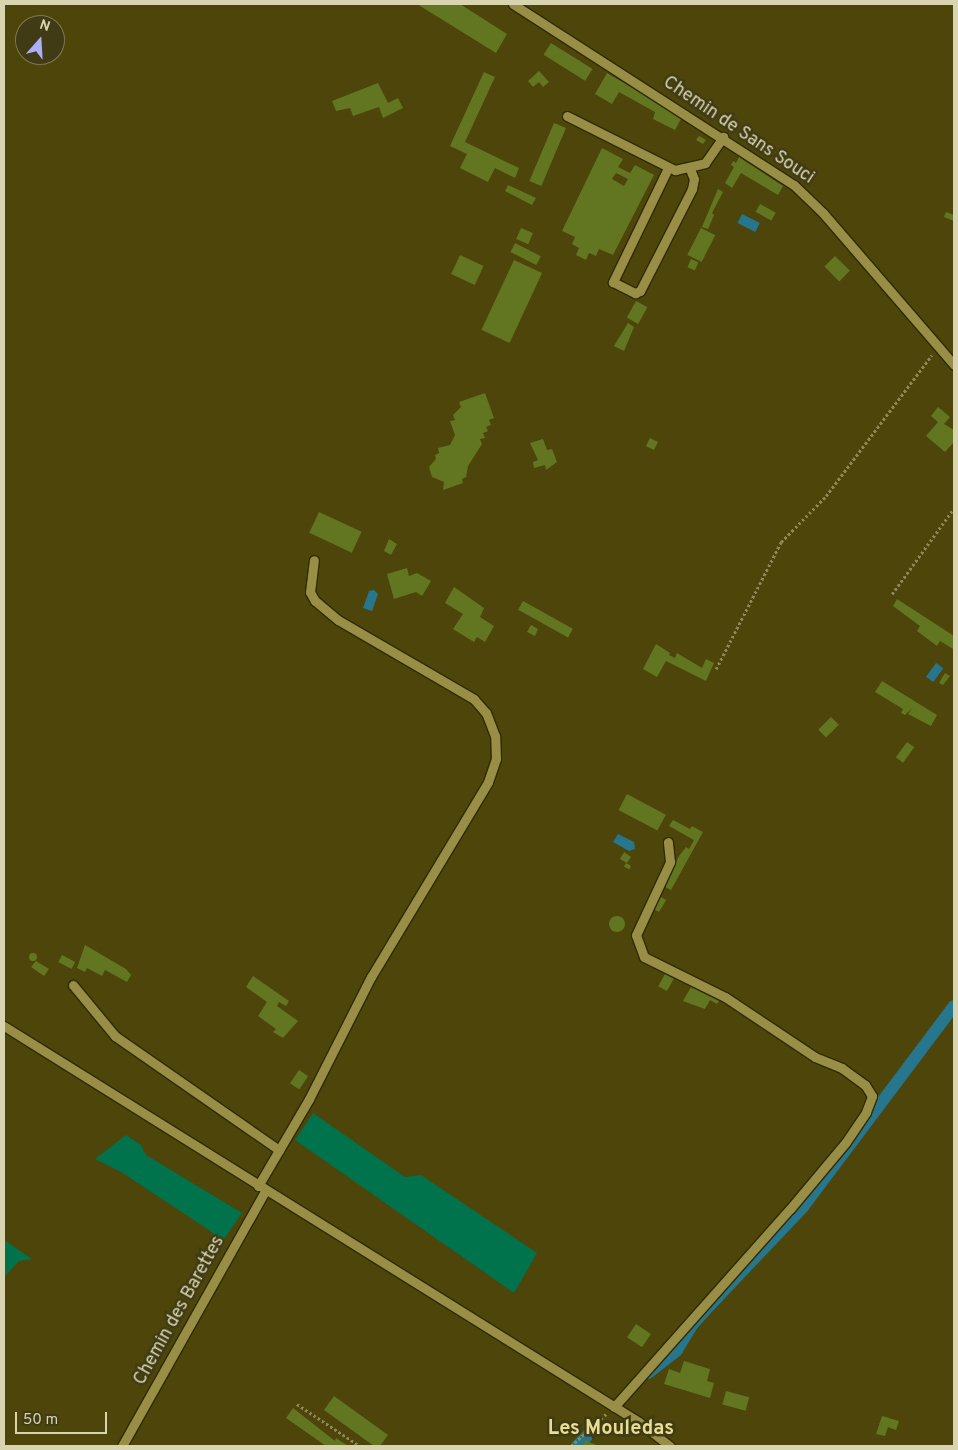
<!DOCTYPE html>
<style>
body{margin:0}
#map{position:relative;width:958px;height:1450px;overflow:hidden;background:#4d4509;font-family:Overpass,sans-serif}
div>[style]{position:absolute}
[style*='--x']{left:calc(var(--x)*1px);top:calc(var(--y)*1px);width:calc(var(--w)*1px);rotate:calc(var(--a)*1deg)}
.green>*{inset:0;background:#00724c}
.water>*{inset:0;background:#26768e;transform-origin:0 0}
.canal>*{height:12px;margin:-6px;padding:0 6px;transform-origin:6px;border-radius:6px;background:#26768e}
.building>*{inset:0;background:#627621;transform-origin:0 0}
.round{border-radius:50%}
.path>*{height:2.5px;margin-top:-1.25px;transform-origin:0;background:repeating-linear-gradient(90deg,#8e8858 0 2.5px,transparent 0 5px)}
.roads{filter:drop-shadow(1px 0 #302b03) drop-shadow(-1px 0 #302b03) drop-shadow(0 1px #302b03) drop-shadow(0 -1px #302b03)}
.minor>*{height:9px;margin:-4.5px;padding:0 4.5px;transform-origin:4.5px;border-radius:4.5px;background:#988e46}
span{translate:-50% -50%;white-space:nowrap;text-align:center;line-height:1.15;-webkit-text-stroke:5px #403b14;paint-order:stroke}
.street-label{font-size:18px;color:#d8d4b0}
.quarter-label{font-size:20px;color:#e7dd93;font-weight:700}
.frame{position:absolute;inset:0;border:5px solid #d8d4b0;pointer-events:none}
.north{position:absolute;left:15px;top:15px;width:50px;height:50px;box-sizing:border-box;background:#403b14;border:1px solid #7d7852;border-radius:50%;rotate:19deg;font-size:14px;font-weight:700;line-height:20px;text-align:center;color:#d8d4b0}
.north::after{content:'';display:block;margin:auto;width:18px;height:22px;background:#acaffb;clip-path:polygon(50% 0,100% 100%,50% 72%,0 100%)}
.scale{position:absolute;left:15px;top:1412px;width:92px;height:22px;box-sizing:border-box;border:2px solid #d8d4b0;border-top:0;padding-left:6px;font-size:15px;line-height:18px;white-space:nowrap;color:#d8d4b0;-webkit-text-stroke:4px #403b14;paint-order:stroke}
</style>
<div id="map">
<div class="green">
<i style="clip-path:polygon(313px 1113px,405px 1177px,421px 1175px,537px 1253px,514px 1293px,295px 1140px)"></i>
<i style="clip-path:polygon(126px 1135px,141px 1145px,146px 1155px,242px 1213px,222px 1242px,209px 1230px,121px 1172px,95px 1159px)"></i>
<i style="clip-path:polygon(4px 1240px,32px 1259px,19px 1261px,4px 1277px)"></i>
</div>
<div class="water">
<i style="left:742px;top:214px;width:20px;height:10px;rotate:27deg"></i>
<i style="clip-path:polygon(374px 590px,378px 594px,372px 611px,363px 608px,369px 591px)"></i>
<i style="left:936px;top:663px;width:9px;height:17px;rotate:36deg"></i>
<i style="clip-path:polygon(618px 834px,634px 842px,635px 849px,629px 851px,613px 842px)"></i>
</div>
<div class="canal">
<i style="--x:648;--y:1373;--w:37;--a:-38"></i>
<i style="--x:677;--y:1350;--w:29;--a:-59"></i>
<i style="--x:692;--y:1325;--w:28;--a:-48"></i>
<i style="--x:711;--y:1304;--w:134;--a:-46.5"></i>
<i style="--x:803;--y:1207;--w:251;--a:-53.1"></i>
<i style="--x:577;--y:1446;--w:16;--a:-45"></i>
</div>
<div class="building">
<i style="clip-path:polygon(417px 4px,460px 4px,507px 34px,496px 53px)"></i>
<i style="left:551px;top:43px;width:49px;height:14px;rotate:32deg"></i>
<i style="clip-path:polygon(539px 71px,549px 82px,543px 87px,539px 82px,533px 87px,528px 81px)"></i>
<i style="clip-path:polygon(484px 72px,495px 77px,465px 142px,519px 168px,515px 178px,495px 168px,488px 182px,460px 168px,467px 154px,450px 146px)"></i>
<i style="clip-path:polygon(607px 73px,682px 117px,675px 130px,653px 119px,655px 112px,619px 92px,612px 104px,595px 94px)"></i>
<i style="clip-path:polygon(378px 83px,388px 103px,398px 98px,403px 108px,383px 118px,379px 107px,353px 116px,350px 108px,336px 111px,332px 101px)"></i>
<i style="left:554px;top:123px;width:13px;height:63px;rotate:23deg"></i>
<i style="clip-path:polygon(699px 136px,706px 140px,703px 144px,696px 140px)"></i>
<i style="clip-path:polygon(evenodd,602px 148px,623px 159px,618px 167px,630px 173px,635px 165px,654px 175px,613px 255px,599px 249px,596px 256px,589px 253px,586px 260px,576px 255px,579px 248px,572px 244px,575px 237px,562px 231px,602px 148px,616px 173px,628px 179px,624px 186px,612px 179px,616px 173px)"></i>
<i style="clip-path:polygon(739px 157px,783px 186px,778px 195px,741px 173px,732px 188px,725px 183px,734px 167px,731px 165px,733px 161px,736px 163px)"></i>
<i style="clip-path:polygon(508px 185px,536px 198px,532px 205px,505px 191px)"></i>
<i style="clip-path:polygon(718px 189px,723px 192px,712px 213px,714px 215px,708px 229px,702px 227px)"></i>
<i style="left:760px;top:204px;width:18px;height:9px;rotate:29deg"></i>
<i style="clip-path:polygon(946px 212px,954px 215px,954px 221px,944px 217px)"></i>
<i style="left:521px;top:228px;width:13px;height:12px;rotate:23deg"></i>
<i style="left:701px;top:228px;width:16px;height:30px;rotate:27deg"></i>
<i style="left:515px;top:243px;width:29px;height:10px;rotate:27deg"></i>
<i style="left:460px;top:255px;width:26px;height:21px;rotate:25deg"></i>
<i style="left:835px;top:256px;width:21px;height:15px;rotate:45deg"></i>
<i style="left:691px;top:259px;width:8px;height:9px;rotate:23deg"></i>
<i style="left:514px;top:260px;width:31px;height:77px;rotate:25deg"></i>
<i style="left:636px;top:301px;width:13px;height:19px;rotate:29deg"></i>
<i style="clip-path:polygon(628px 323px,634px 327px,624px 351px,614px 346px)"></i>
<i style="clip-path:polygon(485px 393px,494px 418px,489px 420px,491px 425px,486px 427px,488px 431px,483px 433px,485px 438px,480px 439px,482px 444px,468px 466px,466px 477px,462px 479px,463px 483px,443px 490px,444px 482px,432px 477px,429px 467px,436px 459px,435px 455px,439px 453px,438px 448px,450px 445px,455px 435px,450px 421px,455px 420px,453px 415px,461px 407px,459px 402px)"></i>
<i style="clip-path:polygon(938px 407px,950px 417px,944px 424px,954px 430px,954px 442px,945px 452px,926px 436px,938px 422px,931px 416px)"></i>
<i style="left:650px;top:438px;width:9px;height:9px;rotate:27deg"></i>
<i style="clip-path:polygon(543px 439px,547px 450px,552px 449px,557px 462px,546px 470px,545px 465px,534px 468px,533px 462px,538px 460px,530px 443px)"></i>
<i style="left:319px;top:512px;width:47px;height:23px;rotate:25deg"></i>
<i style="clip-path:polygon(389px 539px,397px 544px,391px 555px,384px 551px)"></i>
<i style="clip-path:polygon(407px 568px,409px 576px,417px 573px,431px 581px,422px 596px,416px 592px,394px 599px,387px 574px)"></i>
<i style="clip-path:polygon(454px 587px,484px 608px,480px 617px,494px 626px,485px 642px,477px 637px,474px 642px,453px 629px,463px 614px,445px 603px)"></i>
<i style="clip-path:polygon(897px 599px,954px 636px,953px 649px,940px 641px,937px 646px,917px 631px,920px 626px,893px 606px)"></i>
<i style="left:523px;top:601px;width:57px;height:10px;rotate:29deg"></i>
<i style="clip-path:polygon(531px 625px,538px 629px,535px 636px,527px 632px)"></i>
<i style="clip-path:polygon(656px 644px,670px 653px,669px 655px,675px 658px,677px 653px,702px 668px,706px 659px,714px 663px,706px 681px,666px 661px,657px 677px,643px 669px)"></i>
<i style="clip-path:polygon(945px 673px,950px 676px,943px 685px,939px 683px)"></i>
<i style="clip-path:polygon(882px 681px,937px 715px,931px 726px,908px 714px,912px 708px,905px 715px,901px 713px,903px 709px,875px 692px)"></i>
<i style="left:831px;top:717px;width:11px;height:18px;rotate:45deg"></i>
<i style="left:907px;top:742px;width:9px;height:19px;rotate:36deg"></i>
<i style="left:627px;top:794px;width:44px;height:18px;rotate:28deg"></i>
<i style="clip-path:polygon(673px 820px,690px 829px,692px 826px,703px 832px,671px 890px,665px 887px,679px 856px,686px 847px,689px 849px,694px 840px,669px 826px)"></i>
<i style="clip-path:polygon(624px 852px,631px 857px,627px 863px,620px 859px)"></i>
<i style="left:626px;top:863px;width:6px;height:4px;rotate:31deg"></i>
<i style="left:661px;top:897px;width:6px;height:14px;rotate:31deg"></i>
<i class="round" style="left:609px;top:916px;width:16px;height:16px"></i>
<i style="clip-path:polygon(85px 945px,126px 969px,131px 975px,127px 982px,105px 970px,102px 976px,87px 968px,85px 972px,77px 968px)"></i>
<i class="round" style="left:29px;top:953px;width:8px;height:8px"></i>
<i style="left:62px;top:955px;width:15px;height:8px;rotate:28deg"></i>
<i style="clip-path:polygon(36px 961px,49px 969px,44px 976px,31px 967px)"></i>
<i style="left:665px;top:974px;width:10px;height:14px;rotate:29deg"></i>
<i style="clip-path:polygon(253px 976px,289px 1001px,286px 1006px,279px 1002px,277px 1006px,298px 1021px,283px 1038px,273px 1032px,276px 1029px,258px 1016px,267px 1002px,246px 987px)"></i>
<i style="clip-path:polygon(691px 987px,719px 1001px,717px 1004px,710px 1000px,705px 1009px,683px 1001px)"></i>
<i style="left:299px;top:1070px;width:11px;height:16px;rotate:34deg"></i>
<i style="left:636px;top:1324px;width:18px;height:16px;rotate:34deg"></i>
<i style="clip-path:polygon(684px 1361px,710px 1369px,707px 1381px,714px 1383px,710px 1398px,664px 1384px,669px 1369px,680px 1373px)"></i>
<i style="left:726px;top:1391px;width:24px;height:14px;rotate:15deg"></i>
<i style="clip-path:polygon(334px 1396px,388px 1435px,380px 1446px,374px 1446px,324px 1410px)"></i>
<i style="clip-path:polygon(293px 1408px,335px 1441px,336px 1438px,348px 1446px,326px 1446px,286px 1418px)"></i>
<i style="clip-path:polygon(882px 1416px,899px 1421px,896px 1430px,888px 1427px,885px 1436px,876px 1434px)"></i>
<i style="clip-path:polygon(586px 1441px,599px 1446px,580px 1446px)"></i>
</div>
<div class="path">
<i style="--x:892;--y:594;--w:106;--a:-54.2"></i>
<i style="--x:716;--y:669;--w:143;--a:-62.9"></i>
<i style="--x:781;--y:542;--w:64;--a:-45.6"></i>
<i style="--x:826;--y:496;--w:176;--a:-53.1"></i>
<i style="--x:297;--y:1404;--w:76;--a:33.7"></i>
<i style="--x:571;--y:1446;--w:49;--a:-42.5"></i>
</div>
<div class="roads">
<div class="minor">
<i style="--x:513;--y:4;--w:334;--a:32.8"></i>
<i style="--x:794;--y:185;--w:40;--a:44"></i>
<i style="--x:823;--y:213;--w:201;--a:49.2"></i>
<i style="--x:567;--y:116;--w:121;--a:26.6"></i>
<i style="--x:675;--y:170;--w:31;--a:-13"></i>
<i style="--x:705;--y:163;--w:32;--a:-55"></i>
<i style="--x:668;--y:168;--w:127;--a:115.8"></i>
<i style="--x:613;--y:282;--w:25;--a:27"></i>
<i style="--x:635;--y:293;--w:5;--a:-22"></i>
<i style="--x:640;--y:291;--w:114;--a:-63"></i>
<i style="--x:692;--y:189;--w:10;--a:-79"></i>
<i style="--x:694;--y:179;--w:11;--a:-112"></i>
<i style="--x:73;--y:985;--w:66;--a:50.5"></i>
<i style="--x:115;--y:1036;--w:200;--a:34.8"></i>
<i style="--x:4;--y:1026;--w:748;--a:31.95"></i>
<i style="--x:639;--y:1422;--w:39;--a:38"></i>
<i style="--x:258;--y:1186;--w:101;--a:-59.6"></i>
<i style="--x:309;--y:1099;--w:137;--a:-63.1"></i>
<i style="--x:371;--y:977;--w:227;--a:-59"></i>
<i style="--x:488;--y:782;--w:24;--a:-71"></i>
<i style="--x:496;--y:759;--w:23;--a:-92"></i>
<i style="--x:495;--y:736;--w:25;--a:-111"></i>
<i style="--x:486;--y:713;--w:18;--a:-131"></i>
<i style="--x:474;--y:699;--w:157;--a:-149.8"></i>
<i style="--x:338;--y:620;--w:30;--a:-140"></i>
<i style="--x:315;--y:601;--w:10;--a:-119"></i>
<i style="--x:310;--y:592;--w:32;--a:-83"></i>
<i style="--x:614;--y:1407;--w:265;--a:-48.4"></i>
<i style="--x:790;--y:1209;--w:87;--a:-50.1"></i>
<i style="--x:846;--y:1142;--w:36;--a:-56"></i>
<i style="--x:866;--y:1112;--w:17;--a:-69"></i>
<i style="--x:872;--y:1096;--w:13;--a:-122"></i>
<i style="--x:865;--y:1085;--w:29;--a:-144"></i>
<i style="--x:842;--y:1068;--w:29;--a:-158"></i>
<i style="--x:815;--y:1057;--w:108;--a:-146.3"></i>
<i style="--x:725;--y:997;--w:90;--a:-153.7"></i>
<i style="--x:644;--y:957;--w:23;--a:-110"></i>
<i style="--x:636;--y:935;--w:81;--a:-65"></i>
<i style="--x:670;--y:862;--w:20;--a:-96"></i>
<i style="--x:122;--y:1446;--w:292;--a:-60.7"></i>
</div>
</div>
<div class="street-label">
<span style="left:738px;top:131px;rotate:34deg">Chemin de Sans Souci</span>
<span style="left:180px;top:1311px;rotate:-61deg">Chemin des Barettes</span>
</div>
<div class="quarter-label">
<span style="left:611px;top:1429px">Les Mouledas</span>
</div>
<div class="frame"></div>
<div class="north">N</div>
<div class="scale">50 m</div>
</div>
